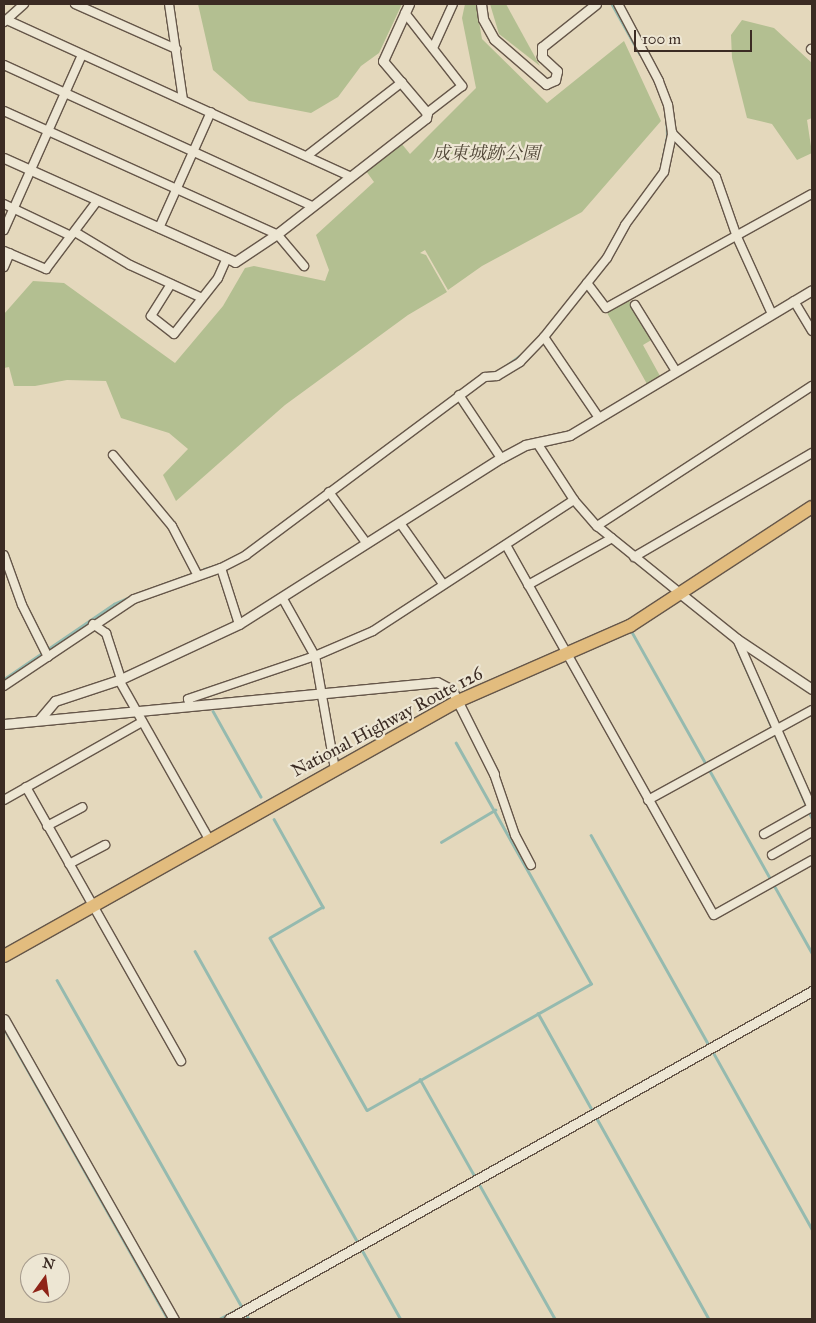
<!DOCTYPE html>
<meta charset="utf-8">
<style>
body{margin:0}
#map{position:relative;width:816px;height:1323px;overflow:hidden;background:#e4d8bc;font-family:"IM FELL Great Primer","Noto Serif JP",serif}
div>[style]{position:absolute}
[style*='--x']{left:calc(var(--x)*1px);top:calc(var(--y)*1px);width:calc(var(--w)*1px);rotate:calc(var(--a)*1deg)}
.green>*{inset:0;background:#b3bf91}
.stream>*{height:2.5px;margin:-1.25px;padding:0 1.25px;transform-origin:1.25px;border-radius:1.25px;background:#95baaf}
.roads{filter:drop-shadow(1px 0 #655649) drop-shadow(-1px 0 #655649) drop-shadow(0 1px #655649) drop-shadow(0 -1px #655649)}
.minor>*{height:8px;margin:-4px;padding:0 4px;transform-origin:4px;border-radius:4px;background:#ede6d3}
.tertiary>*{height:9px;margin:-4.5px;padding:0 4.5px;transform-origin:4.5px;border-radius:4.5px;background:#ede6d3}
.trunk>*{height:12px;margin:-6px;padding:0 6px;transform-origin:6px;border-radius:6px;background:#e2bc7e}
span{translate:-50% -50%;white-space:nowrap;text-align:center;line-height:1.15;-webkit-text-stroke:4.5px #ede6d3;paint-order:stroke}
.park-label{font-size:18px;color:#534939;font-style:italic}
.street-label{font-size:18px;color:#3b2b23}
.frame{position:absolute;inset:0;border:5px solid #3b2b23;pointer-events:none}
.north{position:absolute;left:20px;top:1253px;width:50px;height:50px;box-sizing:border-box;background:#ede6d3;border:1px solid #a69b8d;border-radius:50%;rotate:14deg;font-size:14px;font-weight:700;line-height:20px;text-align:center;color:#3b2b23}
.north::after{content:'';display:block;margin:auto;width:18px;height:22px;background:#8f2418;clip-path:polygon(50% 0,100% 100%,50% 72%,0 100%)}
.scale{position:absolute;left:634px;top:30px;width:118px;height:22px;box-sizing:border-box;border:2px solid #3b2b23;border-top:0;padding-left:6px;font-size:15px;line-height:18px;white-space:nowrap;color:#3b2b23;-webkit-text-stroke:4px #ede6d3;paint-order:stroke}
</style>
<div id="map">
<div class="green">
<i style="clip-path:polygon(198px 4px,402px 4px,379px 53px,361px 66px,338px 97px,311px 113px,249px 101px,213px 70px)"></i>
<i style="clip-path:polygon(465px 4px,476px 4px,482px 39px,547px 103px,624px 41px,661px 121px,582px 212px,482px 266px,448px 290px,425px 250px,420px 253px,426px 255px,447px 292px,408px 315px,285px 405px,176px 501px,163px 475px,188px 449px,169px 433px,121px 418px,106px 381px,67px 380px,35px 386px,14px 386px,9px 367px,4px 368px,4px 314px,33px 281px,64px 283px,175px 363px,223px 306px,245px 268px,254px 266px,325px 281px,329px 270px,316px 235px,374px 182px,366px 171px,401px 143px,410px 154px,476px 88px,462px 18px)"></i>
<i style="clip-path:polygon(490px 4px,506px 4px,540px 66px,499px 34px)"></i>
<i style="clip-path:polygon(742px 20px,774px 28px,812px 63px,812px 118px,807px 120px,812px 153px,797px 160px,772px 124px,747px 118px,732px 58px,731px 35px)"></i>
<i style="clip-path:polygon(628px 299px,653px 339px,643px 345px,660px 376px,647px 384px,606px 311px)"></i>
</div>
<div class="stream">
<i style="--x:612;--y:4;--w:57;--a:60.8"></i>
<i style="--x:660;--y:172;--w:37;--a:-79"></i>
<i style="--x:667;--y:136;--w:23;--a:-92"></i>
<i style="--x:530;--y:346;--w:20;--a:-45"></i>
<i style="--x:507;--y:365;--w:17;--a:-36"></i>
<i style="--x:204;--y:569;--w:20;--a:-15"></i>
<i style="--x:153;--y:588;--w:37;--a:-20"></i>
<i style="--x:632;--y:632;--w:368;--a:60.7"></i>
<i style="--x:737;--y:648;--w:186;--a:66.2"></i>
<i style="--x:4;--y:679;--w:133;--a:-34.3"></i>
<i style="--x:114;--y:604;--w:20;--a:-24"></i>
<i style="--x:213;--y:711;--w:98;--a:60.8"></i>
<i style="--x:274;--y:819;--w:101;--a:60.9"></i>
<i style="--x:323;--y:907;--w:61;--a:149.7"></i>
<i style="--x:270;--y:938;--w:197;--a:60.6"></i>
<i style="--x:367;--y:1110;--w:257;--a:-29.4"></i>
<i style="--x:591;--y:984;--w:276;--a:-119.3"></i>
<i style="--x:591;--y:835;--w:241;--a:60.7"></i>
<i style="--x:441;--y:842;--w:63;--a:-30.7"></i>
<i style="--x:195;--y:951;--w:422;--a:60.8"></i>
<i style="--x:57;--y:980;--w:390;--a:60.5"></i>
<i style="--x:538;--y:1013;--w:351;--a:60.8"></i>
<i style="--x:4;--y:1028;--w:334;--a:60.6"></i>
<i style="--x:712;--y:1050;--w:205;--a:60.8"></i>
<i style="--x:420;--y:1079;--w:275;--a:60.6"></i>
<i style="--x:219;--y:1319;--w:34;--a:-28"></i>
</div>
<div class="roads">
<div class="minor">
<i style="--x:75;--y:4;--w:111;--a:24"></i>
<i style="--x:169;--y:4;--w:97;--a:81.7"></i>
<i style="--x:405;--y:13;--w:93;--a:52"></i>
<i style="--x:462;--y:86;--w:44;--a:142.4"></i>
<i style="--x:7;--y:20;--w:377;--a:24.5"></i>
<i style="--x:4;--y:22;--w:27;--a:-42"></i>
<i style="--x:433;--y:48;--w:48;--a:-65.6"></i>
<i style="--x:811;--y:49;--w:1;--a:45"></i>
<i style="--x:4;--y:65;--w:339;--a:24.6"></i>
<i style="--x:4;--y:111;--w:299;--a:24.3"></i>
<i style="--x:277;--y:234;--w:42;--a:49.8"></i>
<i style="--x:672;--y:133;--w:62;--a:45"></i>
<i style="--x:716;--y:177;--w:64;--a:70.7"></i>
<i style="--x:737;--y:237;--w:85;--a:65.6"></i>
<i style="--x:308;--y:155;--w:119;--a:-37.8"></i>
<i style="--x:4;--y:204;--w:74;--a:25.5"></i>
<i style="--x:159;--y:228;--w:127;--a:-65.9"></i>
<i style="--x:4;--y:230;--w:192;--a:-66"></i>
<i style="--x:75;--y:232;--w:64;--a:31"></i>
<i style="--x:130;--y:265;--w:79;--a:24.6"></i>
<i style="--x:4;--y:251;--w:46;--a:23.2"></i>
<i style="--x:46;--y:269;--w:85;--a:-53.1"></i>
<i style="--x:4;--y:267;--w:15;--a:-67"></i>
<i style="--x:587;--y:283;--w:31;--a:53"></i>
<i style="--x:606;--y:308;--w:235;--a:-29"></i>
<i style="--x:171;--y:284;--w:38;--a:122"></i>
<i style="--x:151;--y:316;--w:29;--a:38"></i>
<i style="--x:174;--y:334;--w:71;--a:-51.8"></i>
<i style="--x:218;--y:278;--w:22;--a:-66"></i>
<i style="--x:794;--y:301;--w:35;--a:59"></i>
<i style="--x:635;--y:305;--w:78;--a:58.2"></i>
<i style="--x:544;--y:337;--w:98;--a:55.8"></i>
<i style="--x:459;--y:395;--w:76;--a:56.3"></i>
<i style="--x:537;--y:443;--w:68;--a:57"></i>
<i style="--x:574;--y:500;--w:35;--a:49"></i>
<i style="--x:597;--y:526;--w:108;--a:39"></i>
<i style="--x:113;--y:455;--w:92;--a:50.3"></i>
<i style="--x:172;--y:526;--w:56;--a:62.5"></i>
<i style="--x:329;--y:492;--w:64;--a:53.8"></i>
<i style="--x:400;--y:523;--w:75;--a:54.8"></i>
<i style="--x:597;--y:526;--w:257;--a:-33.1"></i>
<i style="--x:506;--y:545;--w:424;--a:60.7"></i>
<i style="--x:714;--y:915;--w:112;--a:-29.3"></i>
<i style="--x:4;--y:555;--w:53;--a:70.2"></i>
<i style="--x:22;--y:605;--w:58;--a:63.4"></i>
<i style="--x:634;--y:557;--w:206;--a:-30.3"></i>
<i style="--x:221;--y:568;--w:59;--a:72.2"></i>
<i style="--x:528;--y:585;--w:96;--a:-29.2"></i>
<i style="--x:283;--y:599;--w:65;--a:60.7"></i>
<i style="--x:315;--y:656;--w:115;--a:80"></i>
<i style="--x:93;--y:624;--w:16;--a:35"></i>
<i style="--x:106;--y:633;--w:48;--a:71.9"></i>
<i style="--x:737;--y:639;--w:185;--a:66.1"></i>
<i style="--x:119;--y:680;--w:183;--a:60.5"></i>
<i style="--x:4;--y:686;--w:156;--a:-33.8"></i>
<i style="--x:134;--y:599;--w:92;--a:-19.6"></i>
<i style="--x:221;--y:568;--w:28;--a:-27"></i>
<i style="--x:246;--y:555;--w:298;--a:-36.7"></i>
<i style="--x:485;--y:377;--w:12;--a:-5"></i>
<i style="--x:497;--y:376;--w:27;--a:-31"></i>
<i style="--x:520;--y:362;--w:35;--a:-46"></i>
<i style="--x:544;--y:337;--w:101;--a:-51.4"></i>
<i style="--x:607;--y:258;--w:38;--a:-61"></i>
<i style="--x:625;--y:225;--w:66;--a:-53.7"></i>
<i style="--x:664;--y:172;--w:40;--a:-78"></i>
<i style="--x:672;--y:133;--w:28;--a:-98"></i>
<i style="--x:668;--y:105;--w:26;--a:-111"></i>
<i style="--x:659;--y:81;--w:87;--a:-118"></i>
<i style="--x:190;--y:706;--w:7;--a:-106"></i>
<i style="--x:188;--y:699;--w:134;--a:-18.7"></i>
<i style="--x:315;--y:656;--w:63;--a:-23.3"></i>
<i style="--x:373;--y:631;--w:240;--a:-33.1"></i>
<i style="--x:494;--y:774;--w:65;--a:71"></i>
<i style="--x:515;--y:835;--w:34;--a:62"></i>
<i style="--x:26;--y:787;--w:315;--a:60.5"></i>
<i style="--x:4;--y:800;--w:159;--a:-29.5"></i>
<i style="--x:648;--y:800;--w:187;--a:-28.8"></i>
<i style="--x:47;--y:826;--w:40;--a:-28"></i>
<i style="--x:764;--y:834;--w:55;--a:-29.4"></i>
<i style="--x:772;--y:855;--w:46;--a:-29.9"></i>
<i style="--x:69;--y:864;--w:41;--a:-27.8"></i>
</div>
<div class="tertiary">
<i style="--x:481;--y:4;--w:15;--a:82"></i>
<i style="--x:483;--y:19;--w:23;--a:61"></i>
<i style="--x:494;--y:39;--w:69;--a:40.9"></i>
<i style="--x:546;--y:84;--w:10;--a:-24"></i>
<i style="--x:555;--y:80;--w:9;--a:-77"></i>
<i style="--x:557;--y:71;--w:21;--a:-137"></i>
<i style="--x:542;--y:57;--w:10;--a:-90"></i>
<i style="--x:542;--y:47;--w:69;--a:-38.5"></i>
<i style="--x:4;--y:158;--w:253;--a:24.2"></i>
<i style="--x:235;--y:262;--w:50;--a:-33.7"></i>
<i style="--x:277;--y:234;--w:189;--a:-37.9"></i>
<i style="--x:426;--y:118;--w:5;--a:-79"></i>
<i style="--x:427;--y:113;--w:68;--a:-130.2"></i>
<i style="--x:383;--y:61;--w:63;--a:-65.5"></i>
<i style="--x:681;--y:594;--w:72;--a:38.8"></i>
<i style="--x:737;--y:639;--w:90;--a:33.7"></i>
<i style="--x:39;--y:720;--w:25;--a:-50"></i>
<i style="--x:55;--y:701;--w:70;--a:-18.4"></i>
<i style="--x:121;--y:679;--w:130;--a:-25"></i>
<i style="--x:239;--y:624;--w:310;--a:-32.4"></i>
<i style="--x:501;--y:458;--w:27;--a:-28"></i>
<i style="--x:525;--y:445;--w:46;--a:-12.5"></i>
<i style="--x:570;--y:435;--w:282;--a:-30.9"></i>
<i style="--x:4;--y:724;--w:435;--a:-5.5"></i>
<i style="--x:437;--y:682;--w:17;--a:28"></i>
<i style="--x:452;--y:690;--w:94;--a:63.4"></i>
<i style="--x:4;--y:1019;--w:345;--a:60.5"></i>
<i style="--x:229;--y:1319;--w:669;--a:-29.36"></i>
</div>
<div class="trunk">
<i style="--x:4;--y:956;--w:521;--a:-29.32"></i>
<i style="--x:458;--y:701;--w:188;--a:-23.6"></i>
<i style="--x:630;--y:626;--w:217;--a:-33.2"></i>
</div>
</div>
<div class="park-label">
<span style="left:486px;top:153px">成東城跡公園</span>
</div>
<div class="street-label">
<span style="left:387px;top:722px;rotate:-28deg">National Highway Route 126</span>
</div>
<div class="frame"></div>
<div class="north">N</div>
<div class="scale">100 m</div>
</div>
